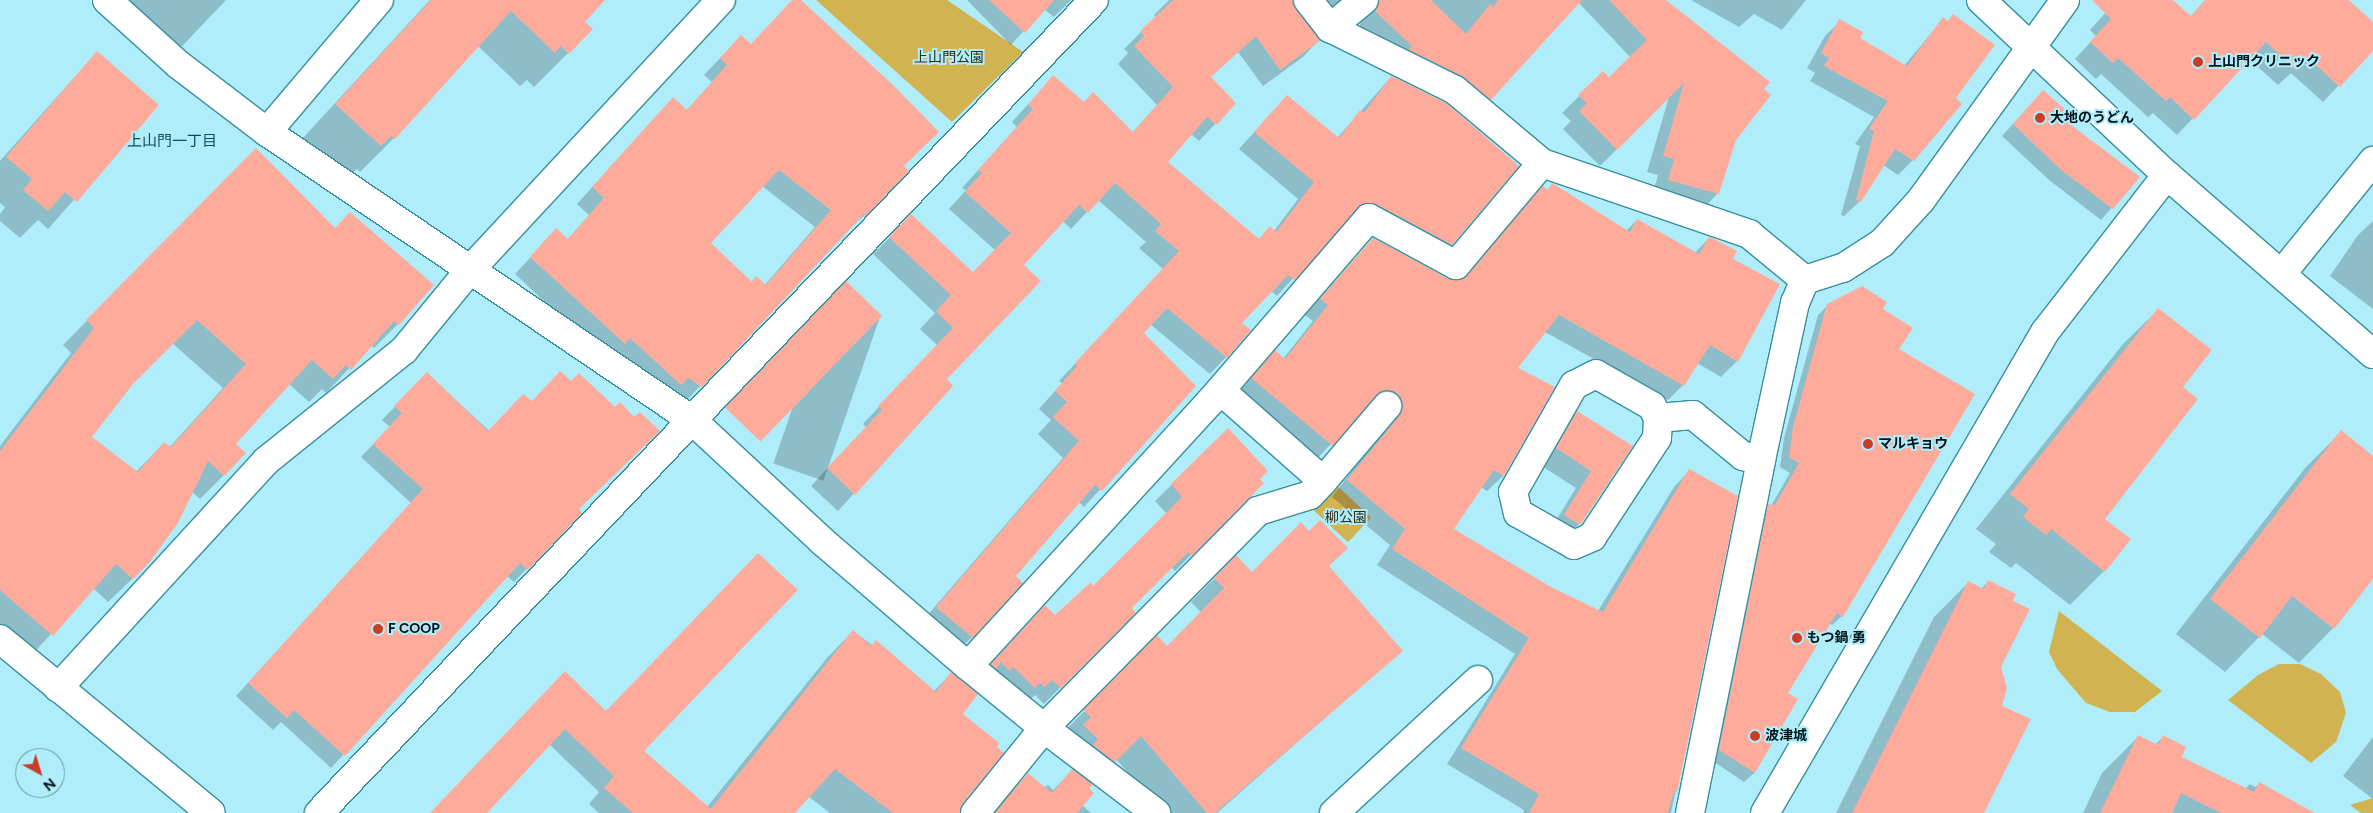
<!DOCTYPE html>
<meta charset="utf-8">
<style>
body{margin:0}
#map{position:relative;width:2373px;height:813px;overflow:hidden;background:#b0edfa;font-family:Figtree,"Noto Sans JP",sans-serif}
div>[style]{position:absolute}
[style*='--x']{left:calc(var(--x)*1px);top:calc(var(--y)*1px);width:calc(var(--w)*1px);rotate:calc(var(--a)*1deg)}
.green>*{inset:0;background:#d2b352;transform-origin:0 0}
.shadow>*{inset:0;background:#0003;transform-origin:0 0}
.building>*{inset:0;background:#ffab9b;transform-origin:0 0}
.roads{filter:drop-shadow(1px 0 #388f9f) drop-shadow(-1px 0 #388f9f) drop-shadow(0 1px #388f9f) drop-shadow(0 -1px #388f9f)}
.street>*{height:28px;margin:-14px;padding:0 14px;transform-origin:14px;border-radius:14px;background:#fff}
.secondary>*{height:28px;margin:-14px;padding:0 14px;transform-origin:14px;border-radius:14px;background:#fff}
.dots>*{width:14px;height:14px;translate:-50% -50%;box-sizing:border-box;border:2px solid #b0edfa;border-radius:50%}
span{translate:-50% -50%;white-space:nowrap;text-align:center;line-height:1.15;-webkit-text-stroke:4px #b0edfa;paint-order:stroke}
.park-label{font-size:14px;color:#332b13}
.poi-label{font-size:14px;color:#001318;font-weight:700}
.left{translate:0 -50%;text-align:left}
.neighbourhood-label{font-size:15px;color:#0a4e58}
.north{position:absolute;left:15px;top:748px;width:50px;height:50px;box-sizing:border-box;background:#b0edfa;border:1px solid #6a96a0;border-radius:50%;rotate:141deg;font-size:14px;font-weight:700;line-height:20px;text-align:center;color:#001318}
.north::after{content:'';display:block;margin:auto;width:18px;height:22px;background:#c93d28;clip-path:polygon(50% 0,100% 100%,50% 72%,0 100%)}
</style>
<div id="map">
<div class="green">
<i style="clip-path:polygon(816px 0,947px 0,1023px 52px,952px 122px)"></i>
<i style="left:1317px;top:467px;width:74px;height:34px;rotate:43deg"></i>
<i style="clip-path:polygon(2059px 611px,2162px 691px,2135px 712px,2110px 712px,2086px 703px,2057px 669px,2049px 652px)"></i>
<i style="clip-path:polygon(2279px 664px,2300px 664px,2321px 674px,2340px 692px,2346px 713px,2336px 742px,2311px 763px,2228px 700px,2258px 675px)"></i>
<i style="clip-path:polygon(2373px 798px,2373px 813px,2361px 813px,2350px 805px)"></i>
</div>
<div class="shadow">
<i style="clip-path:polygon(106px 0,226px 0,167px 62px)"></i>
<i style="clip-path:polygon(430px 0,592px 0,568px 53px,534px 87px,527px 80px,520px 86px,478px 46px,394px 138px,360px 172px,357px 169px,346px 180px,302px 139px)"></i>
<i style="clip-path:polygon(evenodd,793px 0,799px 0,902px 166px,865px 215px,847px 230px,685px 402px,607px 360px,515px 274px,556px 230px,567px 240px,589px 215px,577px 204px,673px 98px,686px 111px,712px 82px,704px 75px,725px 53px,751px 45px,793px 0,762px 186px,815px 227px,764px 286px,756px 278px,751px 283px,709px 244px,762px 186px)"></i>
<i style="clip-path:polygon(967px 0,1071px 0,1054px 17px,1044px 9px,1011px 45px)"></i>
<i style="clip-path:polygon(1169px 0,1664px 0,1762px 90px,1735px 139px,1718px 193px,1702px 210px,1652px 196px,1658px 175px,1647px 172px,1669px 97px,1600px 166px,1563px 129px,1571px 121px,1562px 113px,1603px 73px,1609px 79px,1631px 58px,1578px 2px,1474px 116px,1359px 28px,1363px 14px,1353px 2px,1336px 4px,1315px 22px,1297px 2px,1291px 3px,1319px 40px,1303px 57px,1263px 86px,1238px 52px,1210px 77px,1235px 103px,1199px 141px,1191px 134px,1166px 162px,1259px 240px,1274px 231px,1298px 199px,1239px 149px,1287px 96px,1337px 138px,1391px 77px,1451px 244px,1435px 261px,1359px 221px,1346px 220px,1277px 296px,1271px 291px,1240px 323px,1226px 357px,1210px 374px,1150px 324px,1142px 333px,1195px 386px,1084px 507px,1079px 502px,1015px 577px,972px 637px,955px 654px,920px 624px,1063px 458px,1038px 434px,1051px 420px,1039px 409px,1062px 383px,1059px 381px,1163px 269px,1139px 248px,1146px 242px,1098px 200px,1071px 229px,1063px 221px,1022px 265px,945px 379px,952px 386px,838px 511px,811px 486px,866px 427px,863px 424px,937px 345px,920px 329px,935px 313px,873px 254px,895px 232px,973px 273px,995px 250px,949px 209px,966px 190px,962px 188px,1017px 127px,1012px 122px,1053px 77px,1084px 103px,1132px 133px,1157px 105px,1118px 64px,1128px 53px,1124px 49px,1156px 17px,1154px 15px)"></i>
<i style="clip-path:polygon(1691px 0,1806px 0,1782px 30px,1754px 14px,1739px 27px)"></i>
<i style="clip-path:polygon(2117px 0,2171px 0,2190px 17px,2205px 0,2347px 0,2373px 23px,2373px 49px,2323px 102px,2291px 73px,2278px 85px,2249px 59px,2177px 135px,2153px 113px,2148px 117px,2101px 74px,2096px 79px,2075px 59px,2096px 36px,2090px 30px)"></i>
<i style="clip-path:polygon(1943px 19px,1954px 99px,1913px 160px,1898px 175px,1883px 165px,1860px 201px,1844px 216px,1841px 215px,1860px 146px,1855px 144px,1874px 117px,1810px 81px,1815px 73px,1807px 68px,1825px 36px,1840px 21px,1858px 39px,1904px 66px)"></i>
<i style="clip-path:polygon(97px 52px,158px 105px,48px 229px,38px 220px,20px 238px,0 221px,0 214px,5px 207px,0 203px,0 161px)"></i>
<i style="clip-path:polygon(2032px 103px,2061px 119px,2138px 177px,2101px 220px,2049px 180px,2002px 136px)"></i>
<i style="clip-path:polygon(evenodd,256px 150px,398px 324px,374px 348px,371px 345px,326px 393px,322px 389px,309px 402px,289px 384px,234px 444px,224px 475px,200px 499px,192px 492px,177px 522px,132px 579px,108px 602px,93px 588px,29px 658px,0 634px,0 446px,71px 353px,63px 345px,256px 150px,172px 343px,223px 388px,169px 448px,164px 443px,136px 472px,91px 437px,132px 383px,172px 343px)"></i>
<i style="clip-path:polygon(1553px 185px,1626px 231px,1637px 220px,1695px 253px,1709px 238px,1731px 259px,1778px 284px,1737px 361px,1721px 377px,1697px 363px,1683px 385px,1668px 400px,1545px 332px,1517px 368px,1553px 388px,1503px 476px,1487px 491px,1481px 487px,1452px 529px,1551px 588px,1598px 611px,1674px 487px,1689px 471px,1736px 496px,1671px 813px,1523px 813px,1524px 810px,1447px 764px,1515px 654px,1377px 565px,1390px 545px,1332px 497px,1387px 425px,1373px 406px,1362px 410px,1316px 460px,1237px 394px,1275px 352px,1283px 359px,1313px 321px,1305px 315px,1373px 239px,1448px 280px,1460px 281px,1528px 203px,1543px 188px,1547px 191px)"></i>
<i style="clip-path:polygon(2372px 222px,2373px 221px,2373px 309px,2330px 276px,2358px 235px)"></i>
<i style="left:830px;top:299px;width:53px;height:174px;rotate:19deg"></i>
<i style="clip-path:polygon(1828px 305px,1882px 309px,1897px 350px,1842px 616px,1832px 625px,1829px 623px,1786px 694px,1796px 699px,1754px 773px,1744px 782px,1710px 759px,1759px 514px,1771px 506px,1790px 473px,1780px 467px,1784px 438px,1818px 315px)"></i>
<i style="clip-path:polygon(2158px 310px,2182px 387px,2103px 519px,2104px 571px,2070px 605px,2016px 563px,2011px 568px,1989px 552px,1996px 544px,1976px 529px,2123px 344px)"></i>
<i style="clip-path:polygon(427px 374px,580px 513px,514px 582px,507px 576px,331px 768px,281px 722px,273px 730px,236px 696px,411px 503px,361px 457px,390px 427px,382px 420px)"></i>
<i style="clip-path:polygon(1577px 412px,1631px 447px,1579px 524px,1563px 541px,1549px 532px,1576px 488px,1540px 465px,1561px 429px)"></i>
<i style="clip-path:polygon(1228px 430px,1262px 483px,1175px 571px,1171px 567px,1130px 608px,1134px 613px,1044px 704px,1035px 695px,1028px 702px,975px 681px,1029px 623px,1055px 617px,1093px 588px,1167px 514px,1155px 501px)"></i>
<i style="clip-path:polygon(2341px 432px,2373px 457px,2373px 577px,2333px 628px,2299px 663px,2262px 634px,2225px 672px,2176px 634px,2306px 467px)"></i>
<i style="clip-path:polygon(1236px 557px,1252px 574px,1328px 567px,1401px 651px,1217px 813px,1163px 813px,1116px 759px,1087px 788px,1082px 805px,1091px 813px,991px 813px,1028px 775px,1044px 788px,1048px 785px,1053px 790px,1072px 771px,1075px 764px,1061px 735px,1157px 637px,1167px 648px,1202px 613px,1191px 602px)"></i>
<i style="clip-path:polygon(1969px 582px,1981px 589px,1988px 582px,2011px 601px,2000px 667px,2001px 706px,1983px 813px,1836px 813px,1934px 617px)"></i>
<i style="clip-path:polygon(853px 631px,934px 691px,951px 674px,962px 714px,960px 813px,830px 813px,808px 796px,793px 813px,599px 813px,589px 804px,599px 792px,549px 744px,485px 813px,433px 813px,549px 689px,643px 751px,707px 807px,827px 658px)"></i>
<i style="clip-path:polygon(2138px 737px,2155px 745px,2163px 737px,2180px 758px,2245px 789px,2250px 784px,2255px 787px,2259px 784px,2277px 813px,2083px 813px,2102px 773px)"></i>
<i style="clip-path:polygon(2373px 737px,2373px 799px,2343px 776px)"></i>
</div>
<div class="building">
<i style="clip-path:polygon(431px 0,605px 0,585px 22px,593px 29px,569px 54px,561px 46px,555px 53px,511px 11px,395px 139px,391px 136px,381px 146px,335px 104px)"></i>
<i style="clip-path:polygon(evenodd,792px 0,801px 0,893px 85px,939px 132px,904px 166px,909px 171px,866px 216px,864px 214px,702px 387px,688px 378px,681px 385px,630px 338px,625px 344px,530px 257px,556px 228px,568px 239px,604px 198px,592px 187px,673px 97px,687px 110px,727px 65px,720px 58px,741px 35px,751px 44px,792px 0,779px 170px,831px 210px,766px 285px,756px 276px,752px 282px,711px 243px,779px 170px)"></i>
<i style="clip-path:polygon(989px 0,1054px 0,1025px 33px)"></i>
<i style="clip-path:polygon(1173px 0,1293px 0,1296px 10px,1321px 40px,1280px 70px,1256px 36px,1211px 77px,1236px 103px,1217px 125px,1207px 117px,1168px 162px,1259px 239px,1270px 226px,1276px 232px,1314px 182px,1254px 132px,1287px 95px,1339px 138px,1360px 110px,1364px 113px,1391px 76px,1446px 103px,1519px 166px,1452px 245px,1376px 204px,1362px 204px,1295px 280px,1288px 275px,1242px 323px,1251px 330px,1227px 358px,1167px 308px,1144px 333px,1196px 386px,1102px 491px,1095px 485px,1016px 576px,1023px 583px,973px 638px,936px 607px,1079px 441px,1053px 417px,1067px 402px,1055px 391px,1077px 366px,1075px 363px,1179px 251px,1155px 231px,1161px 224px,1115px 183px,1088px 213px,1079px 205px,1024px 265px,1041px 281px,947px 379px,953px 386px,855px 495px,827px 468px,882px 410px,878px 406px,953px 328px,936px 311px,951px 295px,889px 237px,911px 214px,973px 272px,1011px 233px,965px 192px,982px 173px,978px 170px,1033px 109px,1028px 105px,1053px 75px,1084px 102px,1093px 92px,1133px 132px,1173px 87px,1134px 46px,1144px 36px,1140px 31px)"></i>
<i style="clip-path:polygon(1379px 0,1431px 0,1466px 34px,1490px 4px,1493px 7px,1498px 0,1582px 0,1491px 100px,1462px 76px,1409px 50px,1412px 46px,1375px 11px)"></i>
<i style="clip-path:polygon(1609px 0,1666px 0,1770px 82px,1764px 89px,1771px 95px,1736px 140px,1719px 194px,1668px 180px,1674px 159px,1663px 156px,1684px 83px,1617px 150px,1579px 111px,1587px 103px,1578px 95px,1603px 71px,1609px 77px,1647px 40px)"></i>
<i style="clip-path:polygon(2092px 0,2173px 0,2191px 16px,2205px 0,2349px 0,2373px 22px,2373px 51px,2340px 87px,2307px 57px,2295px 70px,2266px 42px,2194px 120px,2170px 97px,2166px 101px,2118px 58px,2113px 63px,2090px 42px,2111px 19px)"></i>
<i style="clip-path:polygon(1953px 14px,1995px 45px,1956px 98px,1962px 104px,1914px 161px,1895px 149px,1861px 202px,1856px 200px,1874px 131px,1869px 129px,1888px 101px,1824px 66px,1829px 58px,1821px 53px,1839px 19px,1863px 32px,1860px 38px,1907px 66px,1943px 17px,1948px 21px)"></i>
<i style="clip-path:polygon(97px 51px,159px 105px,77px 202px,65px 192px,48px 211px,23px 190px,32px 179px,6px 157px)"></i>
<i style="clip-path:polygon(2043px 90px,2068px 112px,2063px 119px,2140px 177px,2113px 209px,2060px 169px,2013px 124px)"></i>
<i style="clip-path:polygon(evenodd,256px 148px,335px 228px,350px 212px,434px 285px,399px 325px,394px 321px,351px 370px,346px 365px,333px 379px,312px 360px,236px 444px,246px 453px,224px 476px,208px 461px,178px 523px,149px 563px,133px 579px,116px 564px,53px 636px,0 590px,0 451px,94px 328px,86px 320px,256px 148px,197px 320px,246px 364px,171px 447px,164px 442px,138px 472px,92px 437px,133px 384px,197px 320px)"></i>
<i style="clip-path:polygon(1552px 183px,1630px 232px,1637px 219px,1699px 254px,1709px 237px,1714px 239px,1737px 251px,1733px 259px,1780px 284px,1738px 362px,1710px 345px,1684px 386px,1559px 315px,1518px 368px,1555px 387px,1504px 476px,1494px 470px,1454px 529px,1551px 587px,1603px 612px,1689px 469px,1738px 496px,1690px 731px,1677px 792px,1674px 791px,1668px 813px,1529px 813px,1539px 794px,1461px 748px,1529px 638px,1392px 549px,1405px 529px,1347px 480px,1399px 416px,1402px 400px,1390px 391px,1381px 392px,1333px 446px,1251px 378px,1275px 350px,1285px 359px,1328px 305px,1320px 299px,1373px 238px,1449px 279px,1462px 279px,1543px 186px,1548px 190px)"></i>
<i style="left:846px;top:281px;width:50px;height:175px;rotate:44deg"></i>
<i style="clip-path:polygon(1862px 286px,1887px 302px,1883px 309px,1913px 328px,1899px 349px,1975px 394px,1843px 617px,1837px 613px,1788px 693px,1798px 699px,1755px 773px,1719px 750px,1768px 504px,1775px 505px,1799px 463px,1789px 457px,1793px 427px,1827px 304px)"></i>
<i style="clip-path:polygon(2158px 308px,2212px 350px,2183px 387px,2198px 399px,2105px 519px,2131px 539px,2105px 572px,2051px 529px,2046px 535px,2023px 517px,2029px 509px,2010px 494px)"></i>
<i style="clip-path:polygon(560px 371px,571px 381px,579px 373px,615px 407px,620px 402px,634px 417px,640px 412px,660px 431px,579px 509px,582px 513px,528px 570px,520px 563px,345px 756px,294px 710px,287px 718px,248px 683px,423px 489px,373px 444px,402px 413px,394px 406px,427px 372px,488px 431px,523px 394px,532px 401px)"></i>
<i style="clip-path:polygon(1577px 411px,1633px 446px,1580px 525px,1564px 515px,1591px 471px,1556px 448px)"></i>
<i style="clip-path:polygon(1228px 428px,1268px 471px,1260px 479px,1264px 483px,1192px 556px,1188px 552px,1132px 608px,1136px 613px,1061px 688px,1052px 680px,1045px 687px,1040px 683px,1035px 688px,1013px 667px,1010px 671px,1001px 662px,996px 669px,991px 664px,1045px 605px,1055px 615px,1091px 582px,1093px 586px,1182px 497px,1171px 484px)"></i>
<i style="clip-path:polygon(2341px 430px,2373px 456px,2373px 579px,2334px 629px,2292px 596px,2260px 638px,2210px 599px)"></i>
<i style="clip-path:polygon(1320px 520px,1348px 548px,1329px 566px,1403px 651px,1215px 813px,1207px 813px,1141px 736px,1115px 762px,1093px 745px,1098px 739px,1083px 725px,1091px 717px,1083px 710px,1157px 635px,1167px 646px,1224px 588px,1214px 578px,1236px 555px,1252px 572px,1301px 522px,1309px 531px)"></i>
<i style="clip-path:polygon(758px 553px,798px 590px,644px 751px,711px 809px,853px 630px,871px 646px,876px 640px,936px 692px,951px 672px,978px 694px,963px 714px,999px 743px,997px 747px,1004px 753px,963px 803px,960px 813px,893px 813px,835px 769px,795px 813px,633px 813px,604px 788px,614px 776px,565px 729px,487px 813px,430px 813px,565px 671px,606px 711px)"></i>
<i style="clip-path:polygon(1988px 580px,2016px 594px,2013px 601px,2030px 609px,2001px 667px,2007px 688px,2002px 706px,2031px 719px,1984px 813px,1852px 813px,1968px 581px,1984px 589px)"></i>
<i style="clip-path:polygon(2138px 735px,2158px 745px,2163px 735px,2186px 747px,2182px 757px,2254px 792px,2259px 782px,2315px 813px,2221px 813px,2181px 793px,2172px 813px,2100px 813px)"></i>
<i style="clip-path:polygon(1072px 769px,1093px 785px,1089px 788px,1094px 793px,1077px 813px,995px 813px,1028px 773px,1052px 793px)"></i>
</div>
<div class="roads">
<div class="street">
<i style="--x:107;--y:0;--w:97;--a:42.1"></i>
<i style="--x:179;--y:65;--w:111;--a:37.3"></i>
<i style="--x:267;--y:132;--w:513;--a:34.12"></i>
<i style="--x:692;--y:420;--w:581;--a:-46.25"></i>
<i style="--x:1308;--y:0;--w:36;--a:52"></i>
<i style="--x:267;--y:132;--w:173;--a:-49.7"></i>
<i style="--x:1542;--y:163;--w:219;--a:18.9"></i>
<i style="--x:1749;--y:234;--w:72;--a:39.4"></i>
<i style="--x:2283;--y:272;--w:143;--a:-51"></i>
<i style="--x:1805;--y:280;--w:40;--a:-18"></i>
<i style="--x:1843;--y:268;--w:46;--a:-32.7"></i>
<i style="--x:1882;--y:243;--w:58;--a:-47.8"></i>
<i style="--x:1921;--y:200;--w:246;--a:-54.2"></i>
<i style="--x:1658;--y:418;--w:13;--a:-117"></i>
<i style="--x:1652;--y:406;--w:64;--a:-150.3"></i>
<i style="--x:1596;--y:374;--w:25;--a:153"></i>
<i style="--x:1574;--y:385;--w:123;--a:119.7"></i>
<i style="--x:1513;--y:492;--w:22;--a:77"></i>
<i style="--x:1518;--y:513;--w:64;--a:29.7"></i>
<i style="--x:1574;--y:545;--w:20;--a:-24"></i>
<i style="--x:1592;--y:537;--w:118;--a:-56.7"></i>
<i style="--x:1657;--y:438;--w:20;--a:-87"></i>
<i style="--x:1658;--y:418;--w:35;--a:-5"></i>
<i style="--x:1693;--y:415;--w:65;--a:39.4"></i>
<i style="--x:1743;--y:456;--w:18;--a:13"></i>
<i style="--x:1323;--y:481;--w:99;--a:-49.5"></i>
<i style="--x:968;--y:666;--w:98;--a:39.2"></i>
<i style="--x:1044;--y:728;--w:141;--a:37.2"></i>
<i style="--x:58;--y:688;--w:308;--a:-47.5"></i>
<i style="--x:266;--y:461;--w:177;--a:-38.8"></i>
<i style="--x:404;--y:350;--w:102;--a:-50.6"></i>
<i style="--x:469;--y:271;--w:370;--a:-47.1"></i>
<i style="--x:319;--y:813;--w:542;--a:-46.5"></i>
<i style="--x:692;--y:420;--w:178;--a:42.9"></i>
<i style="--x:822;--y:541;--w:192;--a:40.6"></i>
<i style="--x:968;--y:666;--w:358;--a:-47.5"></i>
<i style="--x:1210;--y:402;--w:243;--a:-49.2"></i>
<i style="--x:1369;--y:218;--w:99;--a:28.4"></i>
<i style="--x:1456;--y:265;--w:133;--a:-49.9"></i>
<i style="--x:1542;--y:163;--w:114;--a:-140"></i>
<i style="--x:1455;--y:90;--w:140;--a:-153.6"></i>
<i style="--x:1330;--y:28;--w:44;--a:-39.5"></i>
<i style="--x:975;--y:813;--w:109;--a:-50.9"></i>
<i style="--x:1044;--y:728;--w:305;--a:-45.4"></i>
<i style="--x:1258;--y:511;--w:54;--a:-17.1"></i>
<i style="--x:1310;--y:495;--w:19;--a:-47"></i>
<i style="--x:1323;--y:481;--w:137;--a:-138.5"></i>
<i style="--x:1334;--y:813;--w:196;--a:-42.7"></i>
<i style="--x:1690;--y:813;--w:360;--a:-78.6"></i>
<i style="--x:1761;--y:460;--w:161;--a:-77.8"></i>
<i style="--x:1795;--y:303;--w:25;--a:-67"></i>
</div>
<div class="secondary">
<i style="--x:1981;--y:0;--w:255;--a:43.3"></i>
<i style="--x:2167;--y:175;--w:273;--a:41"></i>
<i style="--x:0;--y:639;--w:273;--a:39.5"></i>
<i style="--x:1765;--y:813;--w:557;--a:-59.8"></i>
<i style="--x:2045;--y:332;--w:199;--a:-52.2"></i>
</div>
</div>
<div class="dots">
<i style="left:2198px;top:62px;background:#c93d28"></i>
<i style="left:2040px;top:118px;background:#c93d28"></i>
<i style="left:1868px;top:444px;background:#c93d28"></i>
<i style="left:378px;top:629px;background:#c93d28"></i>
<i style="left:1797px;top:638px;background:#c93d28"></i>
<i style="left:1755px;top:736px;background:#c93d28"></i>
</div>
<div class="park-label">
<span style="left:949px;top:58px">上山門公園</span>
<span style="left:1346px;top:518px">柳公園</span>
</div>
<div class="poi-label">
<span class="left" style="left:2208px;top:62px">上山門クリニック</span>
<span class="left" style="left:2050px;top:118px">大地のうどん</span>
<span class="left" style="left:1878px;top:444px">マルキョウ</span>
<span class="left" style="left:388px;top:629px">F COOP</span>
<span class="left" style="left:1807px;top:638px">もつ鍋 勇</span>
<span class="left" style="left:1765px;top:736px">波津城</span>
</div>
<div class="neighbourhood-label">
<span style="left:172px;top:142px">上山門一丁目</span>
</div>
<div class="north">N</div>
</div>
